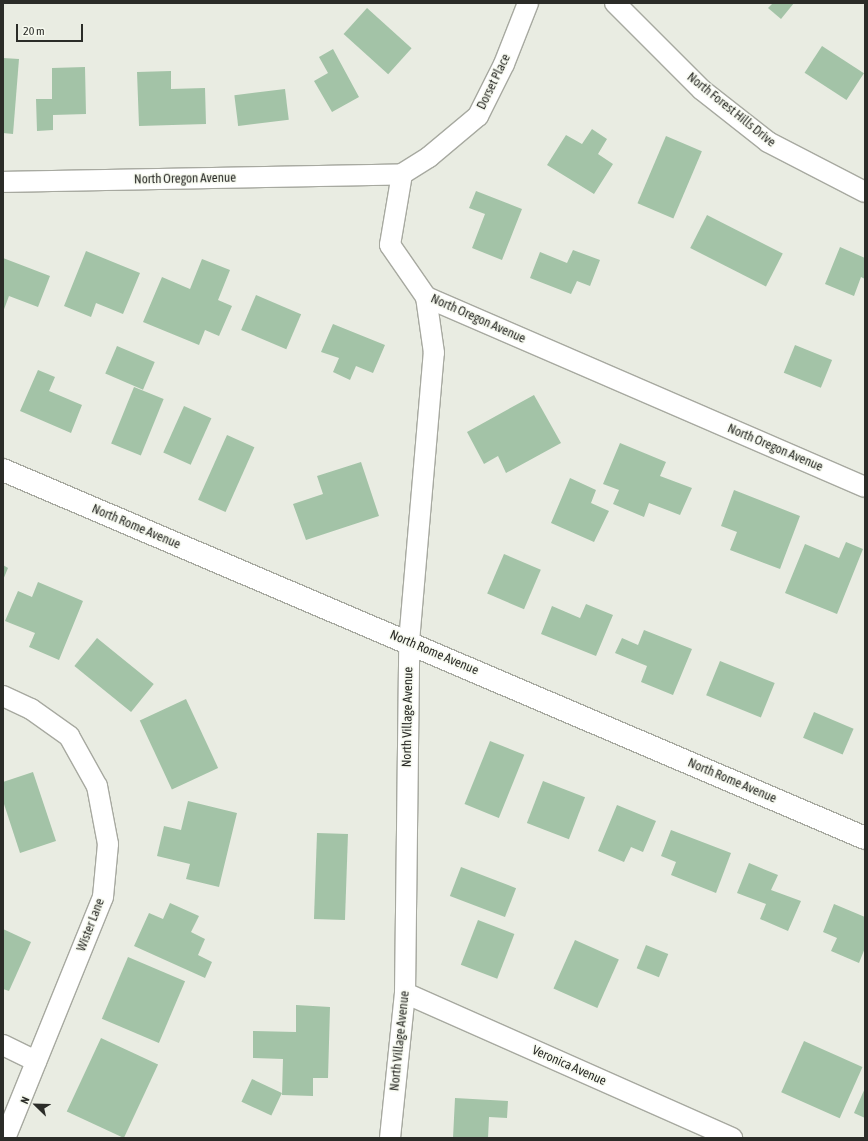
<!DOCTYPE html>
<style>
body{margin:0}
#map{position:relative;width:868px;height:1141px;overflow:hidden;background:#e9ece2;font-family:"Asap Condensed",sans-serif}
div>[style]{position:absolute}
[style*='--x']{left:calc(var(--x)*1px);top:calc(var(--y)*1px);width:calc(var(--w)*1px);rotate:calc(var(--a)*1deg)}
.building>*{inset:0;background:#a3c3a7;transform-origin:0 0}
.roads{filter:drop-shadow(1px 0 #a7a9a0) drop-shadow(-1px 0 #a7a9a0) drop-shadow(0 1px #a7a9a0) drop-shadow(0 -1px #a7a9a0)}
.minor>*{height:20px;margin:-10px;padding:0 10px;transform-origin:10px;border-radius:10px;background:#fff}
.tertiary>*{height:22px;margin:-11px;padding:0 11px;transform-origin:11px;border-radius:11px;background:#fff}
span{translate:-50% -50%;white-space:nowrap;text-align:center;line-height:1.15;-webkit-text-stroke:3px #f6f9ef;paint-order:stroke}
.street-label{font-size:13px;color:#2b2c28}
.frame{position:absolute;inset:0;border:4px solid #2b2c28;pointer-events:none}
.north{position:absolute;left:16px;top:1085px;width:40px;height:40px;-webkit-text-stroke:3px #f6f9ef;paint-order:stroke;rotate:293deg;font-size:11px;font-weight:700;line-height:16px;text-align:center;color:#2b2c28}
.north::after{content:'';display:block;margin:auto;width:14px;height:18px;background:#2b2c28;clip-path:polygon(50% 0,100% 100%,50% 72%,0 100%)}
.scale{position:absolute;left:16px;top:24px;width:67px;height:18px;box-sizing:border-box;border:2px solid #2b2c28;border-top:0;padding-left:5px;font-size:12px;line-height:14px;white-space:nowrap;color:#2b2c28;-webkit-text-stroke:3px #f6f9ef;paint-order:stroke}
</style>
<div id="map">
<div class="building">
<i style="clip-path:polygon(773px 3px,794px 3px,781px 19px,768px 8px)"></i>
<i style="left:367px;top:8px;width:60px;height:35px;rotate:42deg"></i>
<i style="left:822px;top:46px;width:50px;height:32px;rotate:33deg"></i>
<i style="clip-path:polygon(333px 49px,359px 97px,332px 112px,314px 81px,328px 73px,319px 57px)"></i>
<i style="clip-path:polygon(3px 58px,19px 59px,13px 134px,3px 133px)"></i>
<i style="clip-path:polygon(85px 67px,86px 114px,53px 115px,53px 130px,37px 131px,36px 99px,52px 99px,52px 68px)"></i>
<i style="clip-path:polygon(171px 71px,171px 89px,205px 88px,206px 124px,139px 126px,137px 72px)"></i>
<i style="left:285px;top:89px;width:31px;height:51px;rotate:83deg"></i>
<i style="clip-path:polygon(592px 129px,607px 139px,598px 154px,613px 164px,594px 194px,547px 165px,566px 135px,582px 144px)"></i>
<i style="left:666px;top:136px;width:39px;height:73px;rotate:23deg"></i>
<i style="clip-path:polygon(476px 191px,522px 209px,502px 260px,472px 248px,485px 214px,469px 208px)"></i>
<i style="left:707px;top:215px;width:85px;height:37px;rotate:27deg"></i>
<i style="clip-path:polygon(840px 247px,865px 258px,865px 279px,861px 277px,854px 296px,825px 284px)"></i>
<i style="clip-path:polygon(573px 250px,600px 260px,590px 286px,577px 281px,571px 294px,530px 278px,540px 252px,567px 263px)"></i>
<i style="clip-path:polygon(86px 251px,140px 273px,123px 314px,96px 303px,91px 317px,64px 306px)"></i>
<i style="clip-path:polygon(3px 258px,50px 276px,38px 307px,9px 296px,3px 312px)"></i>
<i style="clip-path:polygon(202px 259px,230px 270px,218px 300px,232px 306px,219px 336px,205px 330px,199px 345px,143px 322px,162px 277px,190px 289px)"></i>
<i style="left:256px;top:295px;width:49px;height:38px;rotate:23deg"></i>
<i style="clip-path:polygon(333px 324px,385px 345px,373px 373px,356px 366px,350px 380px,333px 372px,339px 358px,321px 352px)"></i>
<i style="left:795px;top:345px;width:40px;height:30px;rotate:22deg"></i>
<i style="left:117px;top:346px;width:41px;height:30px;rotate:23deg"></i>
<i style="clip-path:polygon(38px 370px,55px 377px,49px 391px,82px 405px,71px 433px,20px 411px)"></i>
<i style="left:134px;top:387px;width:32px;height:61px;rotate:22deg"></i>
<i style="clip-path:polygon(534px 395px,561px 443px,506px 473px,498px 456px,484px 464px,467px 432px)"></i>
<i style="left:184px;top:406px;width:30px;height:51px;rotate:24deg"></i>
<i style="left:227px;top:435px;width:30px;height:71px;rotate:24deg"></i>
<i style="clip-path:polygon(620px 443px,666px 462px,660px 476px,692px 488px,680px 515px,649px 503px,644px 517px,613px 504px,619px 490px,603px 484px)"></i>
<i style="clip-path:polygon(361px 462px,379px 516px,306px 540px,293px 504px,323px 494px,317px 476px)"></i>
<i style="clip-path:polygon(570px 478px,596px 490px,591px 503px,609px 511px,594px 542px,551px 523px)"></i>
<i style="clip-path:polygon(734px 490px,800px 516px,780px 569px,730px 550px,737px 532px,721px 526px)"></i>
<i style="clip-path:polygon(846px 542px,863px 549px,837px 614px,785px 593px,805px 544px,839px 558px)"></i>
<i style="left:504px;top:554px;width:40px;height:43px;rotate:23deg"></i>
<i style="clip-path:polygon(3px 565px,8px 568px,3px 580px)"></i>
<i style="clip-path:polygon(38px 582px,83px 601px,59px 660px,29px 647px,35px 633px,5px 621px,18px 591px,32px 597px)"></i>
<i style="clip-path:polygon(586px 604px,613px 615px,596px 656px,541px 634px,552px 606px,580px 618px)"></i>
<i style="clip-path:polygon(644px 630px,692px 649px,673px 695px,641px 682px,647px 666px,615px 653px,622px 638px,638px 645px)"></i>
<i style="left:97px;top:638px;width:73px;height:36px;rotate:39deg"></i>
<i style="left:720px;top:661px;width:59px;height:37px;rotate:22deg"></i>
<i style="left:186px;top:699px;width:76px;height:51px;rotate:65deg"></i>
<i style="left:814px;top:712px;width:43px;height:28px;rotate:23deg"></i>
<i style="left:490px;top:741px;width:37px;height:68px;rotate:22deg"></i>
<i style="clip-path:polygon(33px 772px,56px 841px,20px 853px,3px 801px,3px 782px)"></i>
<i style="left:543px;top:781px;width:45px;height:45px;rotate:21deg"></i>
<i style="clip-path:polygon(188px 801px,237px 813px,219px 887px,186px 879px,190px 864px,157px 856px,164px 826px,181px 830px)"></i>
<i style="clip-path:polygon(617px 805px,656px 821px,643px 852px,631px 847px,624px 862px,598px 851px)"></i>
<i style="clip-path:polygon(671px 830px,731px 853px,716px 893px,671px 875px,676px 862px,661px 856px)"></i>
<i style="left:317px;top:833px;width:31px;height:86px;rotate:2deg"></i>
<i style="clip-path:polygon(749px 863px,778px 875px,771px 890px,801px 901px,788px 931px,760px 919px,766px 904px,737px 893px)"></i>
<i style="left:461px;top:867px;width:59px;height:31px;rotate:21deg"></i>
<i style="clip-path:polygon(170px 903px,199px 916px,191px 932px,205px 939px,198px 955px,212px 962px,205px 978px,134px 946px,149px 913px,163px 919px)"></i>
<i style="clip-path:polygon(834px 904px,865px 917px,865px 948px,859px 963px,831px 951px,837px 938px,823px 932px)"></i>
<i style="left:478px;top:920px;width:39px;height:48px;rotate:21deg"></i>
<i style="clip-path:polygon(3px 929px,31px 942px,9px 991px,3px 989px)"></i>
<i style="left:575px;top:940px;width:48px;height:53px;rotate:24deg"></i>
<i style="left:646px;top:945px;width:24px;height:25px;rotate:22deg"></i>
<i style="left:128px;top:957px;width:62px;height:67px;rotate:23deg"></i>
<i style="clip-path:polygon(296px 1005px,330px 1007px,328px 1078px,313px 1078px,313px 1096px,282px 1095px,283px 1059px,253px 1058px,253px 1031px,296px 1032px)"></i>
<i style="left:101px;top:1038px;width:63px;height:81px;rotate:25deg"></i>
<i style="left:804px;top:1041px;width:64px;height:56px;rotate:24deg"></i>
<i style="left:252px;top:1079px;width:33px;height:25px;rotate:25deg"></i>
<i style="clip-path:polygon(865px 1088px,865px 1118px,854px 1113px)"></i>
<i style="clip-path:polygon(455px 1098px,508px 1101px,507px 1118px,489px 1117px,488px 1138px,453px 1138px)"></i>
</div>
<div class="roads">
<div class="minor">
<i style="--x:615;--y:3;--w:123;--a:45"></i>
<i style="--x:702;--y:90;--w:84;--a:38.2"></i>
<i style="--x:768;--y:142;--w:109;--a:27.3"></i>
<i style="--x:402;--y:174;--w:72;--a:99.6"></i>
<i style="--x:390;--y:245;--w:63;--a:55.3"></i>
<i style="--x:426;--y:297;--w:478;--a:23.4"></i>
<i style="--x:402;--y:174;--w:32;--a:-32"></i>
<i style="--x:429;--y:157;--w:64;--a:-39.9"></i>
<i style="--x:478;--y:116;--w:58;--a:-63.4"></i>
<i style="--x:504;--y:64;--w:66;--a:-68.5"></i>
<i style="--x:3;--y:182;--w:399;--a:-1.1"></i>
<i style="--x:3;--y:696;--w:31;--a:25"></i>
<i style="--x:31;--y:709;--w:47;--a:35.4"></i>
<i style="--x:69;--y:736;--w:57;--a:60.8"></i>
<i style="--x:97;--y:786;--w:59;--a:79.3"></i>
<i style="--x:108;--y:844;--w:53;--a:95.4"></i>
<i style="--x:103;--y:897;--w:260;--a:112.1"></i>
<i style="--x:405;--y:993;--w:358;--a:23.9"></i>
<i style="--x:3;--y:1045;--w:37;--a:26"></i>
<i style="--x:390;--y:1138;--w:146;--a:-84.1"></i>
<i style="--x:405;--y:993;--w:351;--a:-89.3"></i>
<i style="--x:409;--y:642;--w:290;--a:-85.1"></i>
<i style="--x:434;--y:353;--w:57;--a:-98.1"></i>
</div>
<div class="tertiary">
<i style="--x:3;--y:470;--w:937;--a:23.12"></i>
</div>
</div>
<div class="street-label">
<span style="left:494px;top:82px;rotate:-64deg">Dorset Place</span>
<span style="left:731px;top:110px;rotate:39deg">North Forest Hills Drive</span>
<span style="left:185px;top:179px;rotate:-1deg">North Oregon Avenue</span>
<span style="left:478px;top:319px;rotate:24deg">North Oregon Avenue</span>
<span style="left:775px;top:448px;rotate:23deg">North Oregon Avenue</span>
<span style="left:136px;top:527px;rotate:23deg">North Rome Avenue</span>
<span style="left:434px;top:653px;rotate:23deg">North Rome Avenue</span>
<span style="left:408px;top:717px;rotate:-89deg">North Village Avenue</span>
<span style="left:732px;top:781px;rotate:23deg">North Rome Avenue</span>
<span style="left:91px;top:925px;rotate:-69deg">Wister Lane</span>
<span style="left:400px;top:1041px;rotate:-84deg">North Village Avenue</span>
<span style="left:569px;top:1066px;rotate:24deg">Veronica Avenue</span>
</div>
<div class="frame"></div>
<div class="north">N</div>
<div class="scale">20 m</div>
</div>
